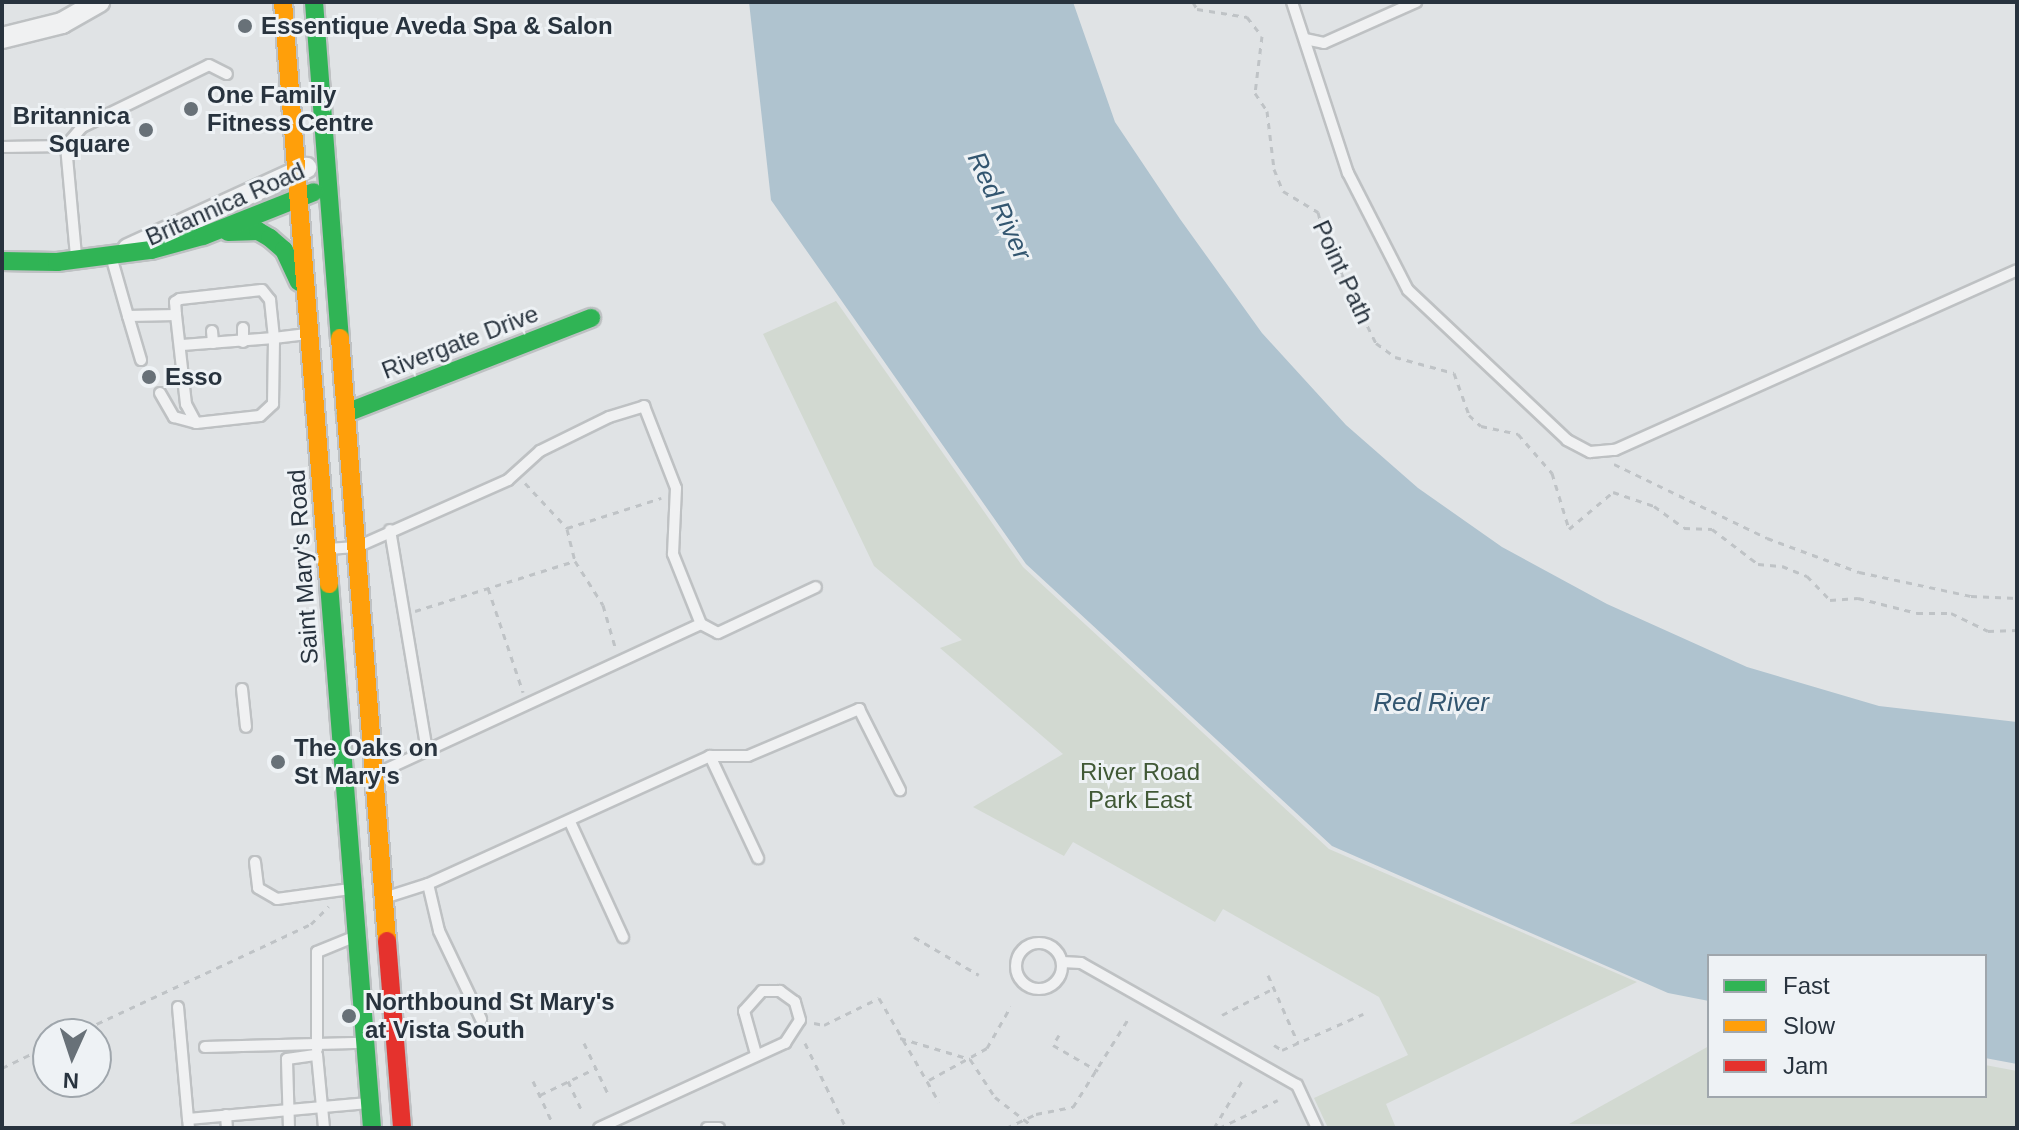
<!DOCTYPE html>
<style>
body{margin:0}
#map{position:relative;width:2019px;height:1130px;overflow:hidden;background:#e0e3e5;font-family:Arial,sans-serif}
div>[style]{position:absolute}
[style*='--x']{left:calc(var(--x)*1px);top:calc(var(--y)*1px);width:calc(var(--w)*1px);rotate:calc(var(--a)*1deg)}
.green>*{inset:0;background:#d2d9d1}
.water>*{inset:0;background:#afc3cf}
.path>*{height:3px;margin-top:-1.5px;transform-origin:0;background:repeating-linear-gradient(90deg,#bfc3c6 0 6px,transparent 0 12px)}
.roads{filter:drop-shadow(2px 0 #bec1c3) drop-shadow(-2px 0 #bec1c3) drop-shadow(0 2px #bec1c3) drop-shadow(0 -2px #bec1c3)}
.lane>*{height:10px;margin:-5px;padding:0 5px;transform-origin:5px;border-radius:5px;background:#f0f1f2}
.lane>.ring{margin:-5px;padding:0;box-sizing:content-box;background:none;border:10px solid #f0f1f2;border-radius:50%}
.street>*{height:20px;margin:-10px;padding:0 10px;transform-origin:10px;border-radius:10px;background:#f0f1f2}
.fast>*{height:18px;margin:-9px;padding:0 9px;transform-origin:9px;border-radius:9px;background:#30b455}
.slow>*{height:18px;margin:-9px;padding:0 9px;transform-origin:9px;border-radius:9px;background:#ff9f0a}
.jam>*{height:18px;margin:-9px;padding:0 9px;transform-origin:9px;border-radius:9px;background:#e5322d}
.dots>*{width:22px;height:22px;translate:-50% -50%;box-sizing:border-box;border:4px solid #eef2f5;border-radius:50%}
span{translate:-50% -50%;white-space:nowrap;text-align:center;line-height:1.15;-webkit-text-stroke:6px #eef2f5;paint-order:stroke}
.poi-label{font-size:24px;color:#28333e;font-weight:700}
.left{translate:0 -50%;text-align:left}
.right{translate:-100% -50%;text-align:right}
.street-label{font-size:24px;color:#28333e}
.park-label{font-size:24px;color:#415936}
.water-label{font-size:26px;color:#335670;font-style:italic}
.frame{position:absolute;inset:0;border:4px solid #28333e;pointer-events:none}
.legend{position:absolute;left:1707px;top:954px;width:280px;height:144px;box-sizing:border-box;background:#eef2f5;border:2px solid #9fa6ac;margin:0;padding:10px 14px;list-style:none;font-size:24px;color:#28333e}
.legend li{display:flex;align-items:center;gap:16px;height:40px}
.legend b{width:40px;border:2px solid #9fa6ac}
.north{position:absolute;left:32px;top:1018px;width:80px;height:80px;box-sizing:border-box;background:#eef2f5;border:2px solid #9fa6ac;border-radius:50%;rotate:183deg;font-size:22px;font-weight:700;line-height:32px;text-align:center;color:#28333e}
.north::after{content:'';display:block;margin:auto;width:28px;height:36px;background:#687178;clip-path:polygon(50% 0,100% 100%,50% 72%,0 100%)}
</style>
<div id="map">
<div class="green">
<i style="clip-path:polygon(836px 301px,1023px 567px,1329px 849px,1637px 982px,1386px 1104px,1396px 1128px,1328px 1128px,1314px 1098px,1408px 1055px,1379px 997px,1223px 909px,1215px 922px,1073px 842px,1064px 856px,973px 807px,1063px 754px,940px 648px,962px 640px,874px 566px,763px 334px)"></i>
<i style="clip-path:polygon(1709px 1046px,1709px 1096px,1985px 1096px,1985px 1065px,2017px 1071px,2017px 1128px,1569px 1124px)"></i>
</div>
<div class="water">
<i style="clip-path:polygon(749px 2px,1073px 2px,1115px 122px,1180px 219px,1262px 333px,1346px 425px,1418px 488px,1502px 547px,1607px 604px,1747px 667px,1879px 706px,2017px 722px,2017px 1064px,1985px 1058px,1985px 956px,1709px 956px,1709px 1001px,1668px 993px,1332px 846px,1026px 564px,771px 200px)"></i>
</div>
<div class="path">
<i style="--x:1193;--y:2;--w:8;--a:60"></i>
<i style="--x:1197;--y:9;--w:51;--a:9.1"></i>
<i style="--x:1247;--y:17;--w:24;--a:52"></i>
<i style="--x:1262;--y:36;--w:57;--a:97"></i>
<i style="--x:1255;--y:93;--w:22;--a:56"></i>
<i style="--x:1267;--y:111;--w:58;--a:83.1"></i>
<i style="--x:1274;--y:169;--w:24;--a:68"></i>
<i style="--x:1283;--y:191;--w:41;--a:31"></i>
<i style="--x:1318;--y:212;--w:29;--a:76"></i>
<i style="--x:1325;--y:240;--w:115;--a:63.7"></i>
<i style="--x:1376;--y:343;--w:24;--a:36"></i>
<i style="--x:1395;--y:357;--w:61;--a:15.2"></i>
<i style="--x:1454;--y:373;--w:45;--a:70.3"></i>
<i style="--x:1469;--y:415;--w:16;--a:43"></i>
<i style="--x:1481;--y:426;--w:38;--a:12"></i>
<i style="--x:1518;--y:434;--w:52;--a:48.9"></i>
<i style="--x:1552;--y:473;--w:59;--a:73.1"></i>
<i style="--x:1569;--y:529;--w:57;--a:-40.1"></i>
<i style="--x:1613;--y:492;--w:43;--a:18.9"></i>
<i style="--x:1654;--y:506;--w:37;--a:36"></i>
<i style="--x:1684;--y:528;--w:28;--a:2"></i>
<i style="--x:1712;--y:529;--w:58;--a:37.3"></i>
<i style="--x:1758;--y:564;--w:24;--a:5"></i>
<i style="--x:1782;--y:566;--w:27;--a:22"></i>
<i style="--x:1807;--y:576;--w:33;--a:46"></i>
<i style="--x:1830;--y:600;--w:28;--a:-4"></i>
<i style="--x:1858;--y:598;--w:61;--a:14.3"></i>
<i style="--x:1917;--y:613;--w:34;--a:0"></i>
<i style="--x:1951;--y:613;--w:41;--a:25.9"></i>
<i style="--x:1988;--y:631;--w:29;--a:-2"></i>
<i style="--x:1614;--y:464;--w:170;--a:25.8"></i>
<i style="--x:1767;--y:538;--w:98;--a:20.3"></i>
<i style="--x:1859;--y:572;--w:115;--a:12.1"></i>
<i style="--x:1971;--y:596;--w:46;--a:2.5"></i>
<i style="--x:525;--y:483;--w:62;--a:47"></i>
<i style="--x:567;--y:528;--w:99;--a:-17.7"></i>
<i style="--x:567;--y:529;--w:33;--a:76"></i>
<i style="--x:575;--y:561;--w:52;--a:57.5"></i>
<i style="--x:603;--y:605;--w:47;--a:73.9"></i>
<i style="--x:488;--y:588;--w:110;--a:71.4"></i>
<i style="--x:415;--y:611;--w:168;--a:-17.4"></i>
<i style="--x:914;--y:937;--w:75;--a:30.3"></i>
<i style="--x:1268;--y:975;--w:74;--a:66.2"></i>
<i style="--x:1222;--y:1015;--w:59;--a:-27.4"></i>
<i style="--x:814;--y:1023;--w:10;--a:11"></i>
<i style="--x:824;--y:1025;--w:61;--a:-26.1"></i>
<i style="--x:879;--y:998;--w:120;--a:60"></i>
<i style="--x:75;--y:1034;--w:260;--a:-25"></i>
<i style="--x:311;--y:924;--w:25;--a:-45"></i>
<i style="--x:1059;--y:1035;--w:12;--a:121"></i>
<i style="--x:1053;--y:1045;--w:52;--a:30"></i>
<i style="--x:900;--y:1038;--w:73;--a:16.7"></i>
<i style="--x:970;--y:1059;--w:45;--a:56.7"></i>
<i style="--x:995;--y:1097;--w:51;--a:37.8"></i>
<i style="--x:584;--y:1043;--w:59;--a:64.7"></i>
<i style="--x:805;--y:1043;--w:94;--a:64.2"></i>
<i style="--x:1274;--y:1045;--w:9;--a:32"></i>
<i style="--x:1282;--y:1050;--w:89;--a:-24"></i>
<i style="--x:2;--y:1068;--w:51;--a:-25.6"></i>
<i style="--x:929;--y:1080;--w:66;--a:-28.9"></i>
<i style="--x:987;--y:1048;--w:48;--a:-60.3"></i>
<i style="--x:533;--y:1081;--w:45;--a:65.1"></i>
<i style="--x:568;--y:1081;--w:31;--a:65"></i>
<i style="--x:540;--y:1095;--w:62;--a:-25.7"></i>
<i style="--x:1006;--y:1128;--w:33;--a:-25"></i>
<i style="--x:1036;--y:1114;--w:38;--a:-11"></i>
<i style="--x:1073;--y:1107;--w:107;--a:-57.9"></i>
<i style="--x:1214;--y:1128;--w:55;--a:-59.2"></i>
<i style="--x:1219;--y:1128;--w:65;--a:-25.4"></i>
</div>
<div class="roads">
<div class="lane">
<i style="--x:1292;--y:2;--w:180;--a:71.9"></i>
<i style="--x:1348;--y:173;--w:131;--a:62.9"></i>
<i style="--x:1408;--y:290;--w:219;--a:43.3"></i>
<i style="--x:1567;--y:440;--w:26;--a:28"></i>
<i style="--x:1590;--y:452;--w:25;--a:-5"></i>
<i style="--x:1615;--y:450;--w:440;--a:-24.1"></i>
<i style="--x:1305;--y:39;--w:19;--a:12"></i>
<i style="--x:1324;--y:43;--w:101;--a:-24"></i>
<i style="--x:66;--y:146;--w:25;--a:-50"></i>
<i style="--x:82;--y:127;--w:141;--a:-26"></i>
<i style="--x:209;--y:65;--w:20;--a:27"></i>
<i style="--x:2;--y:147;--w:64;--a:-0.9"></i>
<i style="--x:66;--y:146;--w:110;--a:84.8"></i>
<i style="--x:111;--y:256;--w:62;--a:74.2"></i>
<i style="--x:128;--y:316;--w:48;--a:-1.2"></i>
<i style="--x:176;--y:315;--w:90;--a:83.6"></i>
<i style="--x:186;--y:404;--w:21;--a:62"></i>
<i style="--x:196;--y:423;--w:64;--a:-6.2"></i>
<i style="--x:260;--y:416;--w:18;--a:-43"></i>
<i style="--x:273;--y:404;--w:66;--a:-89.1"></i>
<i style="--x:274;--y:338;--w:92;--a:175.6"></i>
<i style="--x:176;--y:315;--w:13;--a:-94"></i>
<i style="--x:175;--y:302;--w:6;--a:-31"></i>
<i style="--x:180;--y:299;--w:82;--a:-6.3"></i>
<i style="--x:262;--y:290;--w:13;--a:51"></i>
<i style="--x:270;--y:300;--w:38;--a:84"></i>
<i style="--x:274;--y:338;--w:33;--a:-7"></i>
<i style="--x:128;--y:316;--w:46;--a:73.5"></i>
<i style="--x:243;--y:328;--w:14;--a:90"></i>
<i style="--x:212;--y:331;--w:12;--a:85"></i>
<i style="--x:160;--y:393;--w:28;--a:60"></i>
<i style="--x:174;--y:417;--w:23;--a:15"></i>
<i style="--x:390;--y:530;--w:224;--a:80.5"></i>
<i style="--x:327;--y:549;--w:30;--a:-4"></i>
<i style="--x:357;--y:547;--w:165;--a:-23.9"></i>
<i style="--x:508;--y:480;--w:43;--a:-42.2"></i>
<i style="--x:540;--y:451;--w:77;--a:-26.2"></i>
<i style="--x:609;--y:417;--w:37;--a:-17"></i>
<i style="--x:644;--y:406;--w:88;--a:68.7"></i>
<i style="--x:676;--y:488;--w:66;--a:92.6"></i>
<i style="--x:673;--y:554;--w:75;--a:68.2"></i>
<i style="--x:242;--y:689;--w:38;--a:84"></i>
<i style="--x:710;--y:756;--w:113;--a:64.8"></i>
<i style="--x:376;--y:774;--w:358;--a:-24.8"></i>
<i style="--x:701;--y:624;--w:19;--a:28"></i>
<i style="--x:718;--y:633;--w:108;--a:-25.1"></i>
<i style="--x:570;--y:822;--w:127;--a:65.3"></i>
<i style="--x:255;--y:862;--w:26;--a:83"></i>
<i style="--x:258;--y:888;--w:22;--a:30"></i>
<i style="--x:277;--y:899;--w:74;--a:-7.8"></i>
<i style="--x:428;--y:884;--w:48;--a:76.8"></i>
<i style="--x:439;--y:931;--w:98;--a:64.5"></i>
<i style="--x:384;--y:898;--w:46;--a:-17.7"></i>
<i style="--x:428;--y:884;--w:310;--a:-24.4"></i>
<i style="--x:710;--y:756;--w:38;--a:0"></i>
<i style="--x:748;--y:756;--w:121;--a:-22.9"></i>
<i style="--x:859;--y:709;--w:91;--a:63.2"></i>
<i class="ring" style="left:1016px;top:943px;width:36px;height:36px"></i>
<i style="--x:1062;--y:962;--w:19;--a:3"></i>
<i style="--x:1081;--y:963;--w:248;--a:29.5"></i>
<i style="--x:1297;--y:1085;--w:47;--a:65.1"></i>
<i style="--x:178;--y:1007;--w:112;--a:84.9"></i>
<i style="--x:205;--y:1047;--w:158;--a:-1.5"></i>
<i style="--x:317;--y:1049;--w:97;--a:-90"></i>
<i style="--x:317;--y:952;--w:42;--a:-22.3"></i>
<i style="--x:226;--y:1115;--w:13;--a:86"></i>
<i style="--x:189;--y:1128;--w:9;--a:-96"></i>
<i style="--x:188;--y:1119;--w:181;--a:-5.1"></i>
<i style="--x:289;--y:1128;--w:69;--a:-91.7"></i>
<i style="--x:287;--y:1059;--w:30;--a:-8"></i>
<i style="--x:317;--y:1055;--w:73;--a:84.5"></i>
<i style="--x:599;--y:1128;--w:205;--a:-24.6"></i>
<i style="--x:785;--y:1043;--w:27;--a:-57"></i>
<i style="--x:800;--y:1020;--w:19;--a:-106"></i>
<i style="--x:795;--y:1002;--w:19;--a:-144"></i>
<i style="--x:780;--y:991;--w:18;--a:180"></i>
<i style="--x:762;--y:991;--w:27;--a:132"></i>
<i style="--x:744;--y:1011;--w:45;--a:74.4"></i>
<i style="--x:707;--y:1128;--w:12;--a:0"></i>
</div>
<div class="street">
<i style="--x:2;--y:38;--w:62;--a:-14"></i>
<i style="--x:62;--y:23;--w:43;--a:-29.6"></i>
<i style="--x:128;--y:249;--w:196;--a:-24.5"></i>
</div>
<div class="fast">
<i style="--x:314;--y:2;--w:337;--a:85.6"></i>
<i style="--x:228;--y:232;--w:30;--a:-2"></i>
<i style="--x:258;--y:231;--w:14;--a:30"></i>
<i style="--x:270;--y:238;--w:18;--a:41"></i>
<i style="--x:284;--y:250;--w:35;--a:65"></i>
<i style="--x:2;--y:261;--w:55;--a:1"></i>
<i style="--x:57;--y:262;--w:95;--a:-7.3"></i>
<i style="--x:151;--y:250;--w:54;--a:-15.1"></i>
<i style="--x:203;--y:236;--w:119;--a:-21.6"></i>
<i style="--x:346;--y:413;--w:263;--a:-21.2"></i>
<i style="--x:329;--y:584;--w:546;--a:85.48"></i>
</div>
<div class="slow">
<i style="--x:283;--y:2;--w:584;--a:85.48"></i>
<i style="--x:340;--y:338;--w:605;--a:85.54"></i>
</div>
<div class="jam">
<i style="--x:387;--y:941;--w:188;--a:85.4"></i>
</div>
</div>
<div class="dots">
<i style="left:245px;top:26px;background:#687178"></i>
<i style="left:191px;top:109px;background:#687178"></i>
<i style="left:146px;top:130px;background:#687178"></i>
<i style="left:149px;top:377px;background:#687178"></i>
<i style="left:278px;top:762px;background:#687178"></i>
<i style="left:349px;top:1016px;background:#687178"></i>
</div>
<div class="poi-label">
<span class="left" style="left:261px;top:26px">Essentique Aveda Spa &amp; Salon</span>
<span class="left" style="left:207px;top:109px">One Family<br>Fitness Centre</span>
<span class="right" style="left:130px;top:130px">Britannica<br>Square</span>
<span class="left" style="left:165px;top:377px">Esso</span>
<span class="left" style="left:294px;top:762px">The Oaks on<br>St Mary's</span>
<span class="left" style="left:365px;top:1016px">Northbound St Mary's<br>at Vista South</span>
</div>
<div class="street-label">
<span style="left:225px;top:204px;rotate:-24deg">Britannica Road</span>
<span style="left:1343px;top:272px;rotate:65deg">Point Path</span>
<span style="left:460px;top:342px;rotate:-21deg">Rivergate Drive</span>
<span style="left:303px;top:567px;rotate:-94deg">Saint Mary's Road</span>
</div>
<div class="park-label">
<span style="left:1140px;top:786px">River Road<br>Park East</span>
</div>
<div class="water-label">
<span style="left:999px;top:206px;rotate:65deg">Red River</span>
<span style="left:1431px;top:703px">Red River</span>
</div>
<div class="frame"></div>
<ul class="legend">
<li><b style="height:10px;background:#30b455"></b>Fast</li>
<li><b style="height:10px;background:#ff9f0a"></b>Slow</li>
<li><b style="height:10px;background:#e5322d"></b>Jam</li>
</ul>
<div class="north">N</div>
</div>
